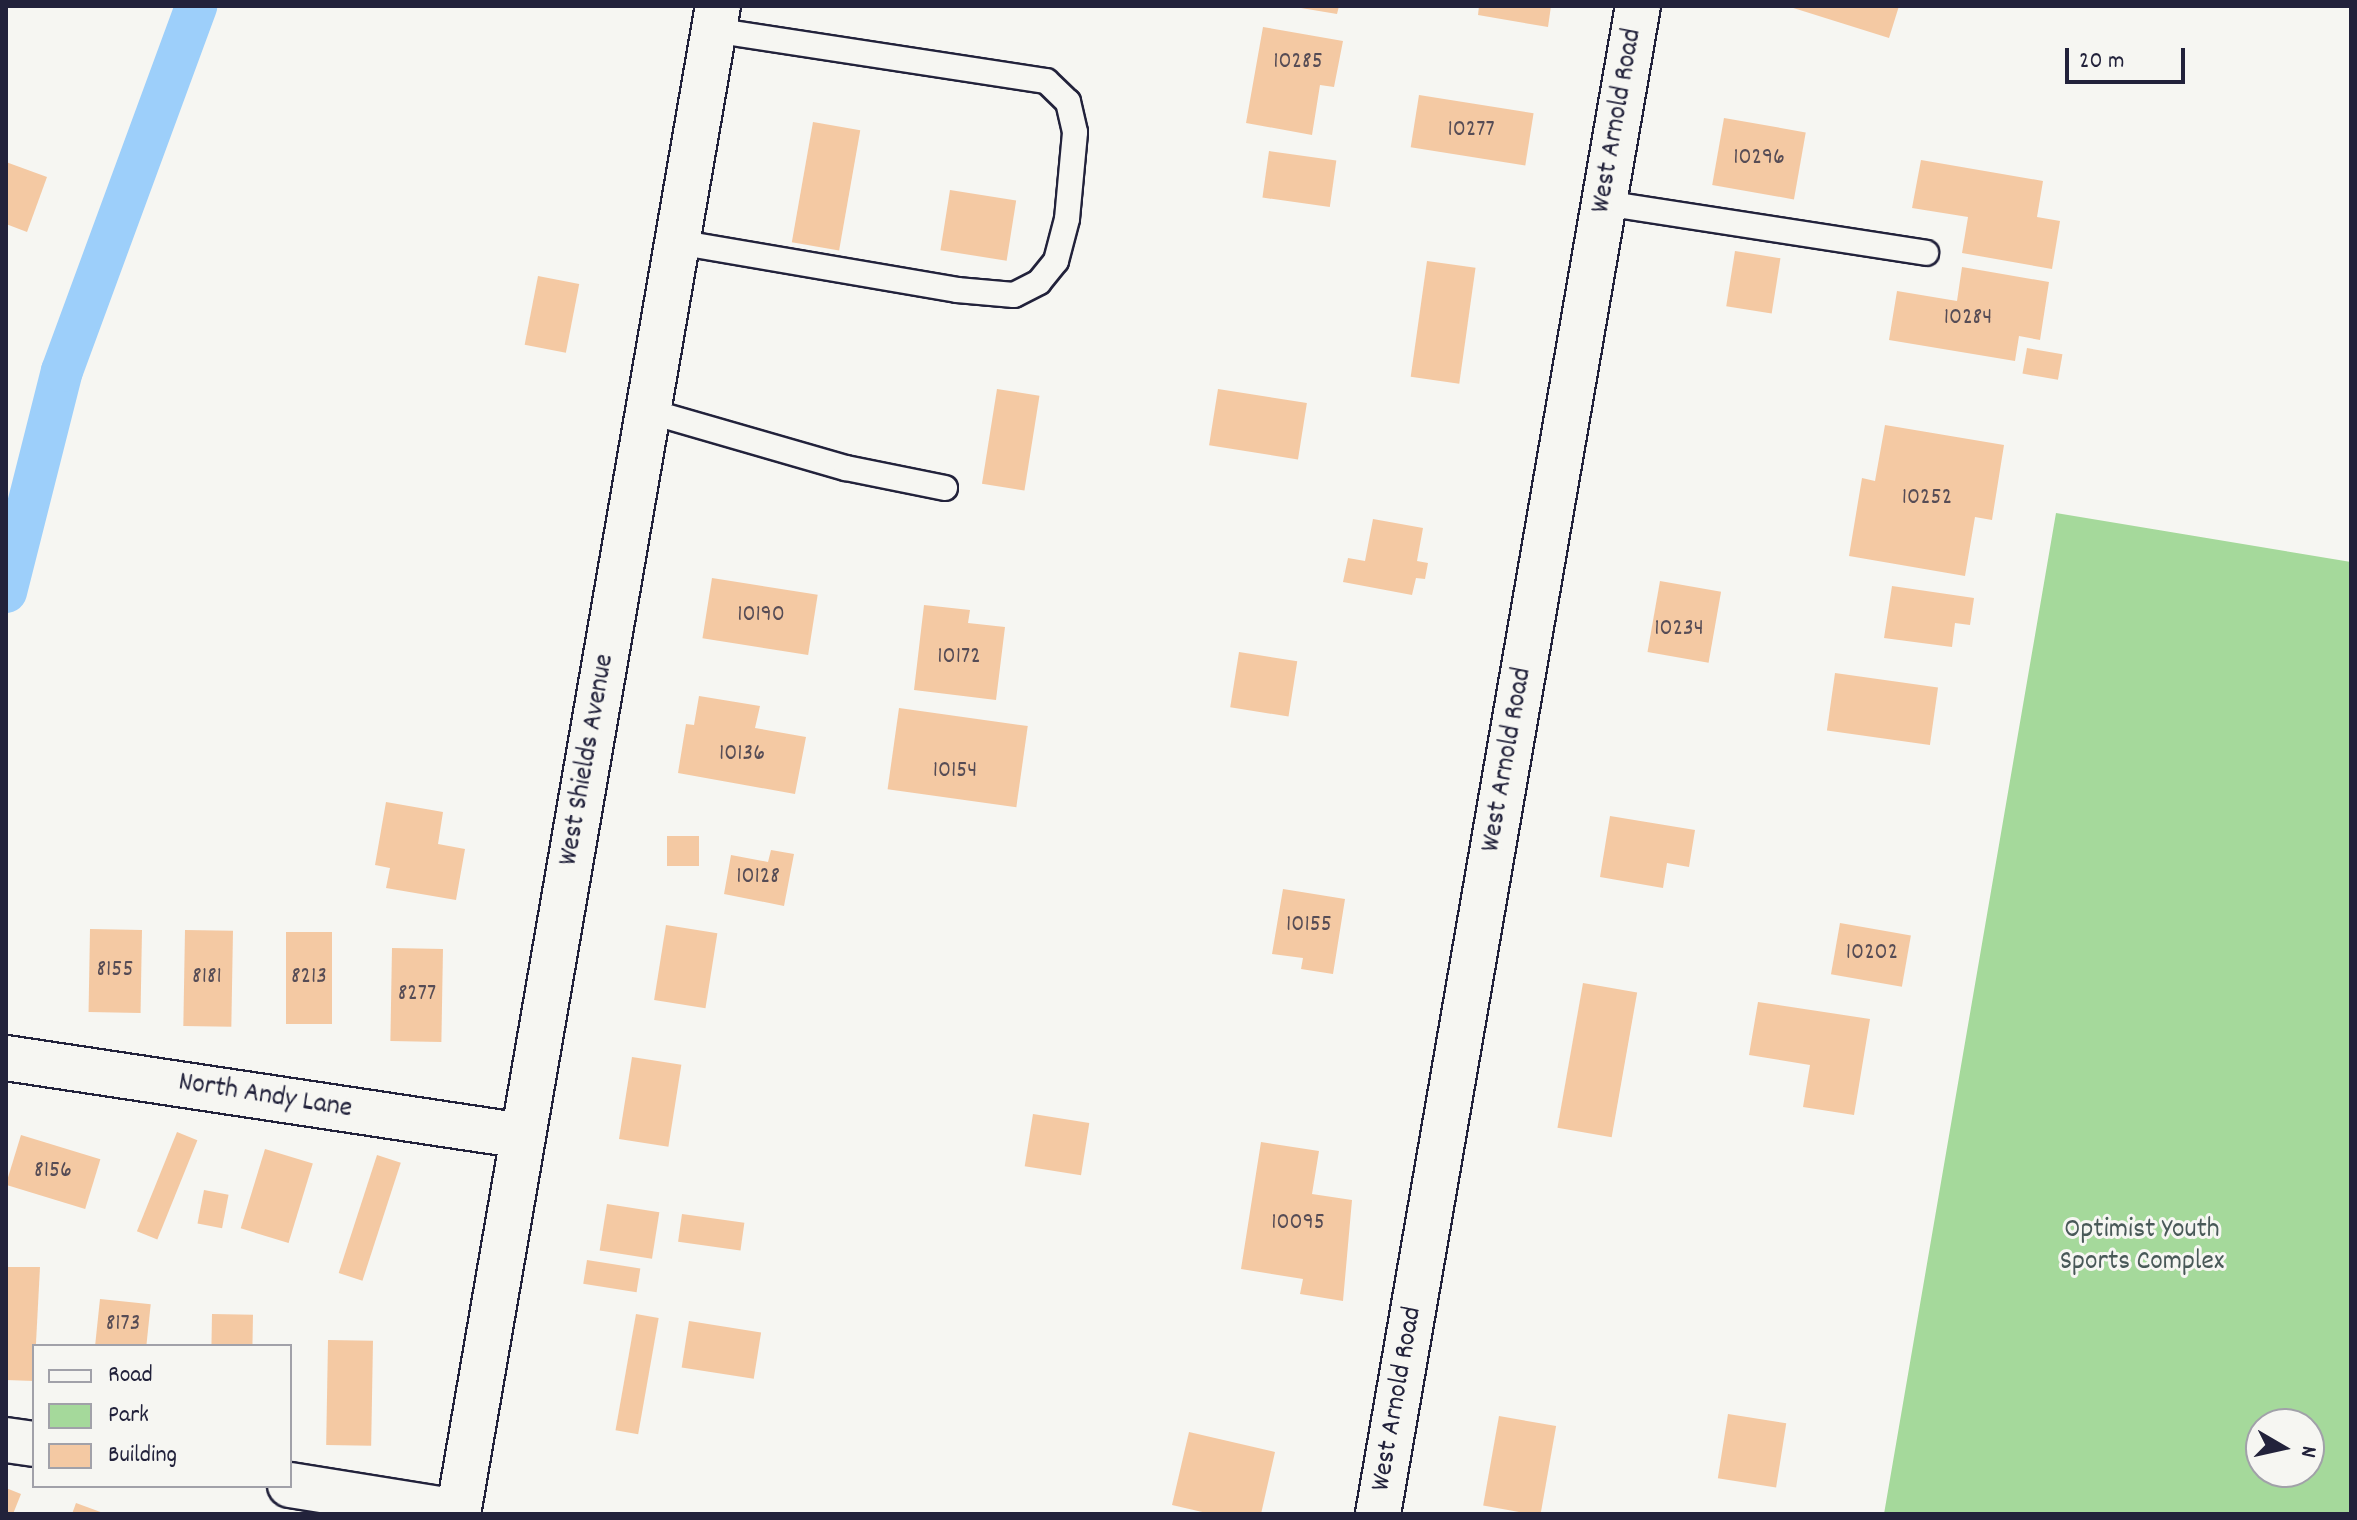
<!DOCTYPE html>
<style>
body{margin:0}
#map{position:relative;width:2357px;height:1520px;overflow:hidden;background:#f6f6f2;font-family:Dekko,sans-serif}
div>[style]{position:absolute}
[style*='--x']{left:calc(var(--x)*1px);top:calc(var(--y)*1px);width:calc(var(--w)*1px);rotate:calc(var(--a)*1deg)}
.green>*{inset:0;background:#a5d99b}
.canal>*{height:42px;margin:-21px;padding:0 21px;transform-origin:21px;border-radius:21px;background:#9dcffa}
.building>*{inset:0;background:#f4c9a3;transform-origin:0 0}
.roads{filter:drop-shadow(2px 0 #22223b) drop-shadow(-2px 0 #22223b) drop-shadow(0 2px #22223b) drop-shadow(0 -2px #22223b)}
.service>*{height:24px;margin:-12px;padding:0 12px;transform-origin:12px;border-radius:12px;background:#f6f6f2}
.minor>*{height:44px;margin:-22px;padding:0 22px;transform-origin:22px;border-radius:22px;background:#f6f6f2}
span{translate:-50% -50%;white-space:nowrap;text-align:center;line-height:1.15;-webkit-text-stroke:6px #f6f6f2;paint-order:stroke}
.number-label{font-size:24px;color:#564c55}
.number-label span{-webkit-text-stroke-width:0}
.street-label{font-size:28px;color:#22223b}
.park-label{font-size:28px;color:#495958}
.frame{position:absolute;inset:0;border:8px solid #22223b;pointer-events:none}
.legend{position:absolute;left:32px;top:1344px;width:260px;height:144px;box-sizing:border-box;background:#f6f6f2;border:2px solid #a1a1a9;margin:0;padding:10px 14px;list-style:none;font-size:24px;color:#22223b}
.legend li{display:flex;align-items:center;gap:16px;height:40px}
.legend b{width:40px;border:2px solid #a1a1a9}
.north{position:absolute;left:2245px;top:1408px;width:80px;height:80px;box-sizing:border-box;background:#f6f6f2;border:2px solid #a1a1a9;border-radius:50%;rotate:99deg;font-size:22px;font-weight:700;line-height:32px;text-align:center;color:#22223b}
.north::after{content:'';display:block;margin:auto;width:28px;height:36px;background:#22223b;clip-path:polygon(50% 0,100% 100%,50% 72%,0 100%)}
.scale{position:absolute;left:2065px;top:48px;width:120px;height:36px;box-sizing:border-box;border:4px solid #22223b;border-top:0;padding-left:10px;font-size:24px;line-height:28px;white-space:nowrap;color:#22223b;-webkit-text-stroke:6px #f6f6f2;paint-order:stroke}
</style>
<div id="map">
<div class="green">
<i style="clip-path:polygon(evenodd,2056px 513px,2351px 562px,2351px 1514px,1884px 1514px,2056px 513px,2261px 1424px,2309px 1424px,2309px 1472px,2261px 1472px,2261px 1424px)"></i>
</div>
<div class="canal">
<i style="--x:6;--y:592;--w:228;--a:-75.8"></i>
<i style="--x:62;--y:371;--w:389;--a:-69.8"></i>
</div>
<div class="building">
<i style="clip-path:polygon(1289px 6px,1339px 6px,1337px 14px)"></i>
<i style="clip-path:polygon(1479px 6px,1551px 6px,1548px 27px,1478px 15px)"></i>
<i style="clip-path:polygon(1787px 6px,1899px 6px,1889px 38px)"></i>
<i style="clip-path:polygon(1263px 27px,1343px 41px,1334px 87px,1320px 85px,1312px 135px,1246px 123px)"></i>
<i style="left:1419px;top:95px;width:116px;height:53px;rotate:9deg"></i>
<i style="left:1724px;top:118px;width:83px;height:68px;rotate:10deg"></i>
<i style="left:813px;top:122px;width:48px;height:122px;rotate:10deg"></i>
<i style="left:1269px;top:151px;width:68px;height:47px;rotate:8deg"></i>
<i style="clip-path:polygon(1921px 160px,2043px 181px,2037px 217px,2060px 221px,2052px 269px,1962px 253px,1968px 217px,1912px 208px)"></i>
<i style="clip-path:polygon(6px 162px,47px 177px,27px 232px,6px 224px)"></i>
<i style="left:950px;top:190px;width:67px;height:61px;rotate:9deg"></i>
<i style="left:1735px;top:251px;width:46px;height:56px;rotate:9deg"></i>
<i style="left:1427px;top:261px;width:49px;height:117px;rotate:8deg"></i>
<i style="clip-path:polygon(1962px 267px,2049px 282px,2040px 340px,2019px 336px,2015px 361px,1889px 340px,1897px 291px,1957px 301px)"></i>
<i style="left:538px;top:276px;width:42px;height:70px;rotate:11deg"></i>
<i style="left:2027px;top:348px;width:36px;height:26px;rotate:10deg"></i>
<i style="left:997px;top:389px;width:43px;height:96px;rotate:9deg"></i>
<i style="left:1218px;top:389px;width:90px;height:57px;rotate:9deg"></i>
<i style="clip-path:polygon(1885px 425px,2004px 445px,1992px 520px,1975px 517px,1965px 576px,1849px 556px,1862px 478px,1875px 481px)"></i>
<i style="clip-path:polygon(1373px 519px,1423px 528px,1417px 561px,1428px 563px,1425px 579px,1416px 578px,1412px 595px,1343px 582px,1348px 558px,1365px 561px)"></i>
<i style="left:712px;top:578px;width:107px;height:61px;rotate:9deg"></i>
<i style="left:1660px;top:581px;width:62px;height:72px;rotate:10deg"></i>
<i style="clip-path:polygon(1892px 586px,1974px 598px,1970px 625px,1955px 623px,1952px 647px,1884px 638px)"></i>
<i style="clip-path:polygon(924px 605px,970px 610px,968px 623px,1005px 627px,996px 700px,914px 690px)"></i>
<i style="left:1239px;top:652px;width:59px;height:56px;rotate:9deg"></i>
<i style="left:1835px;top:673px;width:104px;height:58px;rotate:8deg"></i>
<i style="clip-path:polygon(699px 696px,760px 706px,755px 728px,806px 737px,795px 794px,678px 773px,686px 724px,694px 725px)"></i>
<i style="left:899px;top:708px;width:130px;height:82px;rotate:8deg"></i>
<i style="clip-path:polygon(386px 802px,443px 812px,438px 844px,465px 849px,456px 900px,386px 888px,390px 868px,375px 865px)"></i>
<i style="clip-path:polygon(1610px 816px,1695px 830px,1689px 867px,1667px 863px,1663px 888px,1600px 877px)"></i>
<i style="left:699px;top:836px;width:30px;height:32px;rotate:90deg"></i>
<i style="clip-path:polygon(771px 850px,794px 854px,784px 906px,724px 894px,731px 855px,768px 862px)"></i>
<i style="clip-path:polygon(1283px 889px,1345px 899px,1333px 974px,1301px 969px,1303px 958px,1272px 954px)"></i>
<i style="left:1840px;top:923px;width:72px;height:52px;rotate:10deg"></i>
<i style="left:666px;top:925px;width:52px;height:76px;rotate:9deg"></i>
<i style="left:90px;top:929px;width:52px;height:83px;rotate:1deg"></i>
<i style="left:185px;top:930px;width:48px;height:96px;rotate:1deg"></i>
<i style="left:286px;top:932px;width:46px;height:92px"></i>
<i style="left:392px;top:948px;width:51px;height:93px;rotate:1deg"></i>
<i style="left:1583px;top:983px;width:55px;height:147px;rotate:10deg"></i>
<i style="clip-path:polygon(1758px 1002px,1870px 1019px,1854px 1115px,1803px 1107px,1810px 1065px,1749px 1055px)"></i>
<i style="left:632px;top:1057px;width:50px;height:83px;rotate:9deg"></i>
<i style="left:1033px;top:1114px;width:57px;height:53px;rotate:9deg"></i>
<i style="left:177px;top:1132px;width:22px;height:107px;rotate:22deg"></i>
<i style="left:21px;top:1135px;width:83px;height:52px;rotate:17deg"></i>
<i style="clip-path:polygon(1261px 1142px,1319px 1151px,1312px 1194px,1352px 1200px,1343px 1301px,1300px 1294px,1303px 1279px,1241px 1269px)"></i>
<i style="left:265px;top:1149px;width:50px;height:83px;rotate:17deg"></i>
<i style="left:377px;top:1155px;width:25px;height:124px;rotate:18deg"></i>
<i style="left:204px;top:1190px;width:25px;height:34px;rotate:11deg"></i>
<i style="left:607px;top:1204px;width:53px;height:47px;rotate:9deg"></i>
<i style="left:682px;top:1214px;width:63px;height:28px;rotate:8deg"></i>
<i style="left:587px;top:1260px;width:54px;height:24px;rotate:9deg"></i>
<i style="clip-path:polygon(6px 1267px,40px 1267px,34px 1381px,6px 1380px)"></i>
<i style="left:100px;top:1299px;width:51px;height:47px;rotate:6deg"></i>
<i style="left:212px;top:1314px;width:41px;height:32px;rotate:1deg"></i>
<i style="left:636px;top:1314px;width:23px;height:118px;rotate:10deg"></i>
<i style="left:689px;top:1321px;width:73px;height:47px;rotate:9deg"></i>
<i style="left:328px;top:1340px;width:45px;height:105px;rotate:1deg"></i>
<i style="left:1728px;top:1414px;width:59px;height:65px;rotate:9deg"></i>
<i style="left:1499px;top:1416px;width:58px;height:91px;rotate:10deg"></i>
<i style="clip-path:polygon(1189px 1432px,1275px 1452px,1261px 1514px,1211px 1514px,1172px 1505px)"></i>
<i style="clip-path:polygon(6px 1488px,21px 1494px,13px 1514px,6px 1514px)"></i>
<i style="clip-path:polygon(76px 1503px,106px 1514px,72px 1514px)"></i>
</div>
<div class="roads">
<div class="service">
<i style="--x:1604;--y:203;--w:326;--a:8.8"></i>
<i style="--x:677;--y:242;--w:284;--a:9.7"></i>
<i style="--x:957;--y:290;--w:57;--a:5"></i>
<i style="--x:1014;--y:295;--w:28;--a:-27"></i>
<i style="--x:1039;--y:282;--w:27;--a:-51"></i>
<i style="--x:1056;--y:261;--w:43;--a:-75.3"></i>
<i style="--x:1067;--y:219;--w:87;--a:-84.7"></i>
<i style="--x:1075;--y:132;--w:31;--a:-103"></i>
<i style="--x:1068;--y:102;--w:30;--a:-136"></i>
<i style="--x:1046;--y:81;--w:336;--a:-171.3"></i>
<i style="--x:648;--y:411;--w:206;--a:16.1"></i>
<i style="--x:846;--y:468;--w:101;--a:11.4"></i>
</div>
<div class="minor">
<i style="--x:6;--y:1058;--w:523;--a:8.58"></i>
<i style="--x:6;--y:1440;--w:28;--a:8"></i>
<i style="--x:290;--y:1485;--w:170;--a:9.1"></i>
<i style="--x:458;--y:1514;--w:1530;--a:-80.22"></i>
<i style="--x:1378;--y:1514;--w:1530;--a:-80.22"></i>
</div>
</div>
<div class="number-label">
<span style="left:1298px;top:63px">10285</span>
<span style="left:1471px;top:131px">10277</span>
<span style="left:1759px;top:159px">10296</span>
<span style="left:1968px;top:319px">10284</span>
<span style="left:1927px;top:499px">10252</span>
<span style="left:761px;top:616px">10190</span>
<span style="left:1679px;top:630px">10234</span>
<span style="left:959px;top:658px">10172</span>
<span style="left:742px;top:755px">10136</span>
<span style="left:955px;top:772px">10154</span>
<span style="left:758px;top:878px">10128</span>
<span style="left:1309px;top:926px">10155</span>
<span style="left:1872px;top:954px">10202</span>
<span style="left:115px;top:971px">8155</span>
<span style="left:207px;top:978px">8181</span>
<span style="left:309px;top:978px">8213</span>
<span style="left:417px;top:995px">8277</span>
<span style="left:53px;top:1172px">8156</span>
<span style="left:1298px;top:1224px">10095</span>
<span style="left:123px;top:1325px">8173</span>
</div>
<div class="street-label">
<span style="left:1618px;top:121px;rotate:-80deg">West Arnold Road</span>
<span style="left:588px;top:760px;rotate:-80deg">West Shields Avenue</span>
<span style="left:1508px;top:760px;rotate:-80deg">West Arnold Road</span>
<span style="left:265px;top:1097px;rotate:9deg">North Andy Lane</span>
<span style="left:1398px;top:1399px;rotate:-80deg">West Arnold Road</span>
</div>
<div class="park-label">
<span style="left:2142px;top:1247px">Optimist Youth<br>Sports Complex</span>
</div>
<div class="frame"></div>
<ul class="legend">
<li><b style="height:10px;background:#f6f6f2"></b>Road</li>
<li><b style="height:22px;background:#a5d99b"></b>Park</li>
<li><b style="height:22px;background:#f4c9a3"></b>Building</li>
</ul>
<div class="north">N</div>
<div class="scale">20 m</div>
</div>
